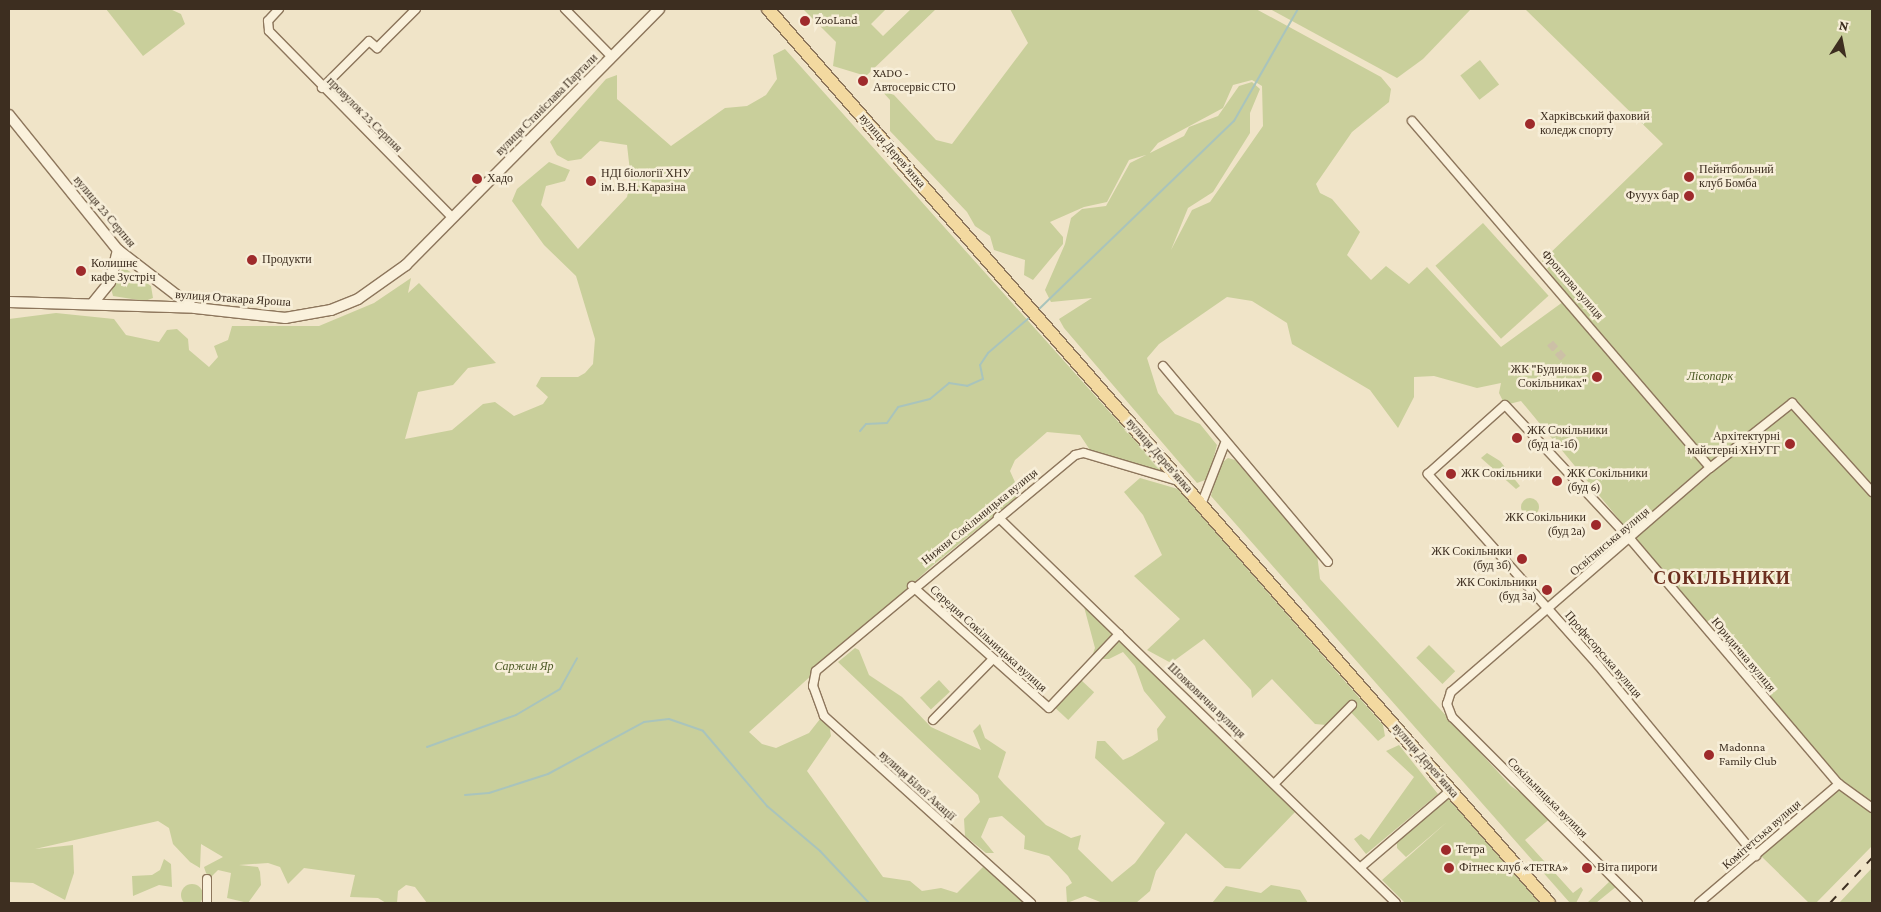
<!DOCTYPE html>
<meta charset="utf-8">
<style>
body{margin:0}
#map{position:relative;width:1881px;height:912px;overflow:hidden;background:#f0e4c8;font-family:"Crimson Pro",serif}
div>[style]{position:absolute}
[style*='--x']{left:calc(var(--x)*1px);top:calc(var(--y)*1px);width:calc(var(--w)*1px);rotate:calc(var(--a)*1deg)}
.green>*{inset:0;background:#c9cf9b;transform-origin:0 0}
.round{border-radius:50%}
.stream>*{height:2px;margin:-1px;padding:0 1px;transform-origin:1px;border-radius:1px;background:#a9c4bc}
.minor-tunnel>*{height:8px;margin-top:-4px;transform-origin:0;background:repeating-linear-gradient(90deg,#ccc0a6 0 8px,transparent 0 12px)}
.roads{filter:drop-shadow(1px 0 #8d765c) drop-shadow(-1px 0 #8d765c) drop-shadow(0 1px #8d765c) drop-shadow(0 -1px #8d765c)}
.minor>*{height:8px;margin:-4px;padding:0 4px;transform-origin:4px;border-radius:4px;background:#faf1dc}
.tertiary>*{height:10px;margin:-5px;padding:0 5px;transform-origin:5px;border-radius:5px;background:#faf1dc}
.primary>*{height:12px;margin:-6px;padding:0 6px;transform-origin:6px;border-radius:6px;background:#f3d9a0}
.rail>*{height:2px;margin-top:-1px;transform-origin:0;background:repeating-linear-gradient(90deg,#3d2e20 0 9px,transparent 0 18px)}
.dots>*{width:14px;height:14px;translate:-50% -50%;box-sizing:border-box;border:2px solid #f7eed8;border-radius:50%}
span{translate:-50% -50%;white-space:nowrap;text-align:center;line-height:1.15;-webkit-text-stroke:5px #f7eed8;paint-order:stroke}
.poi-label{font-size:12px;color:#3d2e20}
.left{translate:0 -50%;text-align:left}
.right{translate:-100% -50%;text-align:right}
.street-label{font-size:12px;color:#3d2e20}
.park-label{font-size:12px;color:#4d5a26;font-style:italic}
.district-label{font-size:18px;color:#6b2e1e;font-weight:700;letter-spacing:1px}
.frame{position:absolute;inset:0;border:10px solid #3d2e20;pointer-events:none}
.north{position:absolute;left:1816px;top:15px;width:50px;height:50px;-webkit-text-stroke:4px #f7eed8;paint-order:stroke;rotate:11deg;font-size:14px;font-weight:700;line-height:20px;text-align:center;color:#3d2e20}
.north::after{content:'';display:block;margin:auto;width:18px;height:22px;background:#3d2e20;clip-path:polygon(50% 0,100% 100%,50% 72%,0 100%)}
</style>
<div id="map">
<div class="green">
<i style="clip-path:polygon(106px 9px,170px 9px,181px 14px,185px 24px,143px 56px)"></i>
<i style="clip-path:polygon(803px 9px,886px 9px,871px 24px,883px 36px,911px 9px,936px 9px,866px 76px,833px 66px,836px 42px)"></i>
<i style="clip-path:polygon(1010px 9px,1256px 9px,1381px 77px,1391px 89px,1389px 102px,1352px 132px,1316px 184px,1320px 193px,1332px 199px,1360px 232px,1347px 255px,1371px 280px,1386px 266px,1409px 284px,1427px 267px,1501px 347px,1567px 299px,1542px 261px,1663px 144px,1525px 9px,1872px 9px,1872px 846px,1816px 903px,1809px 903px,1761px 856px,1838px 784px,1521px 401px,1505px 405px,1499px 393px,1501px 383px,1477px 388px,1434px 376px,1414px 377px,1414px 397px,1398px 428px,1370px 390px,1292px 344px,1287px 323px,1252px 301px,1227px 297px,1159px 344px,1147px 358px,1158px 393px,1175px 414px,1200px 424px,1217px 445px,1208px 479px,1197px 483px,1064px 328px,1059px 319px,1092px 298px,1051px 302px,1045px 290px,1065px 244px,1071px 218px,1082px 209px,1106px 206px,1130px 163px,1184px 136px,1189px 127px,1218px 116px,1239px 86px,1252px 82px,1260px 89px,1250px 113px,1250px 133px,1213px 192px,1188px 208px,1171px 250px,1192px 210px,1210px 202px,1263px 126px,1262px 86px,1252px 80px,1233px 85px,1223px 108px,1158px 143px,1149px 154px,1129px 160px,1107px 202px,1084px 207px,1050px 222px,1063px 237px,1063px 244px,1033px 280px,1024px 275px,1025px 260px,994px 250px,990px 236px,975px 226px,967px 212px,890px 131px,890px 100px,881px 90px,894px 95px,936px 140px,952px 144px,1028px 43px)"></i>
<i style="clip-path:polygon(1270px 9px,1471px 9px,1423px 59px,1397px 78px)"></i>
<i style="clip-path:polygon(785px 49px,1165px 474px,1092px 453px,1080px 435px,1047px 432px,1015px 460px,1010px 471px,1019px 491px,1017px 497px,932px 566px,749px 732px,762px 744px,776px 748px,809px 733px,820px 719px,829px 723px,831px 736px,807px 771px,883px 877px,910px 881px,922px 891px,941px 888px,957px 893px,985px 865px,1025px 903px,427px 903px,415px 887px,406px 885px,398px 891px,397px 903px,386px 903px,378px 898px,350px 897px,355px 875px,304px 868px,288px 884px,280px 867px,268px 863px,239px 865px,258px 867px,260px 872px,261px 885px,248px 903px,227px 898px,231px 873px,218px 870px,210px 878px,206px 873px,204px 867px,223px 857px,201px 844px,200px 868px,190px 862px,173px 844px,169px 828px,158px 821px,35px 849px,73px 845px,74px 873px,65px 900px,33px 883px,9px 882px,9px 319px,56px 313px,114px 319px,126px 335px,159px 342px,167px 330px,177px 329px,188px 339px,189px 350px,209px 367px,218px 357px,214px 346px,228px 340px,232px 326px,319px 326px,374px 303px,411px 278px,408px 293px,419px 283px,496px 363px,468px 368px,453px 385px,418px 392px,405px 439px,452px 430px,483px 404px,495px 402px,514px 416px,543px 404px,548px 397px,536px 386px,541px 377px,578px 377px,585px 373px,593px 364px,595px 339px,576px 276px,544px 245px,512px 201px,517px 189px,549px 162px,570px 170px,565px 181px,546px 186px,541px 205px,578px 249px,627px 197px,631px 180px,627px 145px,600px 141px,581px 159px,568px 161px,557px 155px,550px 142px,606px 79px,617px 75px,617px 99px,671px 146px,725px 108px,747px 106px,766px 95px,777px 79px,773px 55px)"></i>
<i style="left:1480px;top:60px;width:31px;height:25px;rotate:52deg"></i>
<i style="left:1483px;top:223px;width:98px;height:64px;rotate:48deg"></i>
<i style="clip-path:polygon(123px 267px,151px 286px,153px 298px,145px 301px,113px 296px,111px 288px)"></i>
<i style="clip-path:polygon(1487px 453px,1500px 461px,1520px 486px,1516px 489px,1481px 458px)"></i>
<i style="clip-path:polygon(1228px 458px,1235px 460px,1317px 554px,1320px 579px,1511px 786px,1553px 816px,1525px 840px,1573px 893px,1581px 887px,1583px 890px,1576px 903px,1570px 903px,1211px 496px,1219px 465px)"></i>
<i style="clip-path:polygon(1140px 478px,1178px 489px,1383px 725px,1385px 736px,1378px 741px,1346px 707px,1326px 725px,1315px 724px,1272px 679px,1252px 698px,1251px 690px,1204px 639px,1171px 663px,1147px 650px,1180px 619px,1134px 576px,1162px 555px,1143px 515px,1124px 492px)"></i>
<i class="round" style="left:1521px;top:498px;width:18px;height:18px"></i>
<i style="clip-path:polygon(1083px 603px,1296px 811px,1240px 869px,1225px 868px,1186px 833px,1156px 871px,1150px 891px,1136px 903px,1103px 903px,1085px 896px,1067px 903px,1066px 887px,1072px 883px,1068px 876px,1049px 856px,1024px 849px,1025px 836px,1002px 816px,989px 818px,981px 837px,994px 853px,986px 853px,965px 836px,964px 819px,980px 802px,978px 795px,838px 662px,855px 648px,859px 650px,869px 675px,902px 697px,931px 727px,981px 750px,973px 731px,980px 724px,985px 738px,1006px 752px,998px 777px,1004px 784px,1046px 825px,1071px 838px,1081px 835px,1078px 849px,1112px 882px,1135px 863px,1165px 823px,1095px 758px,1097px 741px,1105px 741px,1123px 760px,1132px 756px,1158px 740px,1157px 729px,1166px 717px,1144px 691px,1135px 666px,1123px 652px,1109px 659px,1091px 659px,1095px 648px)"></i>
<i style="left:1429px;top:645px;width:37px;height:18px;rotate:45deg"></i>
<i style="left:939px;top:680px;width:16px;height:26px;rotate:47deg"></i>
<i style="left:1081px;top:680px;width:18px;height:38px;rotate:43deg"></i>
<i style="clip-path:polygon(1399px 745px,1438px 794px,1366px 854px,1354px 839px,1361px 834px,1369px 840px,1414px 777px,1386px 751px)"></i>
<i style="clip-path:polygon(1447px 799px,1451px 799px,1542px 903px,1405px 903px,1382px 880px,1447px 822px,1406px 857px,1397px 848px,1397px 838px)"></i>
<i style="clip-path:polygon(1570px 837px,1617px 886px,1596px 903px,1587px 903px,1609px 882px)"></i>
<i style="clip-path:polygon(164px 859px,171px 864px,172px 887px,159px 885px,133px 896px,132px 876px,152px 875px,160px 870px)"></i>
<i style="clip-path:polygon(1872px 868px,1872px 903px,1839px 903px)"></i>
<i class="round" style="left:181px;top:884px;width:22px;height:22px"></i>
<i style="clip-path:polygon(1271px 885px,1300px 890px,1308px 903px,1212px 903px,1226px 886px,1261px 893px)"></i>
</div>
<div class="stream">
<i style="--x:1037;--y:311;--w:274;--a:-44"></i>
<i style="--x:1234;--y:121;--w:129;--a:-60.3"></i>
<i style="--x:860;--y:431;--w:9;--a:-49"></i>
<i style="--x:866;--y:424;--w:21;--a:-3"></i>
<i style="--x:887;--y:423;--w:19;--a:-55"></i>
<i style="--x:898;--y:407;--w:33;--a:-14"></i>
<i style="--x:930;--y:399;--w:25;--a:-40"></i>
<i style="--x:949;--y:383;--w:18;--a:9"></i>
<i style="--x:967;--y:386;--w:17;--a:-24"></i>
<i style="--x:983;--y:379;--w:14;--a:-102"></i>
<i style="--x:980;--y:365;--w:14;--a:-56"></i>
<i style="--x:988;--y:353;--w:55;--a:-40.6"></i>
<i style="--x:427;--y:747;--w:95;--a:-19.8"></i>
<i style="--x:516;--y:715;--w:51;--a:-30.6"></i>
<i style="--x:560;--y:689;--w:35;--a:-61"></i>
<i style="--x:465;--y:795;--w:24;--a:-5"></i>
<i style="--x:489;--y:793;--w:62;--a:-17.9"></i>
<i style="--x:548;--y:774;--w:109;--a:-28.4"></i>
<i style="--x:644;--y:722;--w:25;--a:-7"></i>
<i style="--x:669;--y:719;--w:36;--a:19"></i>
<i style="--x:703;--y:731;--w:99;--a:49.5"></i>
<i style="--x:767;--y:806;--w:70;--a:40.3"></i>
<i style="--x:820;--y:851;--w:71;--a:46.7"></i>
</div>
<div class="minor-tunnel">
<i style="--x:1550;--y:343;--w:21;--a:49"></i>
</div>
<div class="roads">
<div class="minor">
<i style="--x:279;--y:9;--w:16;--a:133"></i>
<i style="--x:268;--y:21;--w:10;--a:84"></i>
<i style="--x:269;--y:31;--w:261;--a:45.5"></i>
<i style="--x:565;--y:9;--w:67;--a:45.6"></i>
<i style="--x:322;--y:88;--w:66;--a:-45"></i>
<i style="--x:369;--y:41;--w:11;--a:41"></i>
<i style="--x:377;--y:48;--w:55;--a:-45"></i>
<i style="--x:1412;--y:121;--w:457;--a:49.3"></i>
<i style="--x:1163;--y:366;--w:256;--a:49.9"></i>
<i style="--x:1201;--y:505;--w:66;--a:-68.8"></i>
<i style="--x:998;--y:517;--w:554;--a:44.12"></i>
<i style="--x:912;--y:586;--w:183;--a:41.7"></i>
<i style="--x:1049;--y:708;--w:102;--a:-46.6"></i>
<i style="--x:933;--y:720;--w:83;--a:-45.5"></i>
<i style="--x:1274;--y:784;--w:111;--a:-45.4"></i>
<i style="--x:1756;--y:856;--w:248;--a:-129.6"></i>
<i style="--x:1598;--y:665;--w:256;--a:-131.7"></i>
<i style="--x:1428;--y:474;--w:103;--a:-41.9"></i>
<i style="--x:1505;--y:405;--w:185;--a:47"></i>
<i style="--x:1631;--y:540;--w:321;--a:49.6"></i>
<i style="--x:1839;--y:784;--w:41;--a:36"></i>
<i style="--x:1361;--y:867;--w:118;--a:-40.5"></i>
<i style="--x:207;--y:903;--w:24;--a:-90"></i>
<i style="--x:1031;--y:903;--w:279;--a:-137.9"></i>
<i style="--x:824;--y:716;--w:32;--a:-110"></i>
<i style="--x:813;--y:686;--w:15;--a:-79"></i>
<i style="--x:816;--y:671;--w:337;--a:-39.8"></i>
<i style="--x:1075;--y:455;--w:9;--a:-13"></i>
<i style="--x:1084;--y:453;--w:102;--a:16.5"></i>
<i style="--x:1638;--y:903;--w:263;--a:-135"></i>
<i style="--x:1452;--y:717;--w:14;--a:-111"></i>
<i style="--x:1447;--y:704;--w:13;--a:-72"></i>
<i style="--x:1451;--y:692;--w:342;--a:-40.9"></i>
<i style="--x:1710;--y:468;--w:105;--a:-38.4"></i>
<i style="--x:1792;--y:403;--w:120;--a:48"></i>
<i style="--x:1699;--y:903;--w:184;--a:-40.4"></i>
</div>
<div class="tertiary">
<i style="--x:9;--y:115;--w:174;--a:51.1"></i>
<i style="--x:118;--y:250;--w:93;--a:37.6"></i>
<i style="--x:9;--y:302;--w:186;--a:1.8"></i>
<i style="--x:195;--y:308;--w:91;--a:6.3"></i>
<i style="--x:285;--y:318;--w:47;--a:-9.9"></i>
<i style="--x:331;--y:310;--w:29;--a:-22"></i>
<i style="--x:358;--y:299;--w:59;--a:-35.3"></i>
<i style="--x:406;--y:265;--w:360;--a:-45.3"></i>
<i style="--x:93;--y:303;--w:27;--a:-51"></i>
<i style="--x:110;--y:282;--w:33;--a:-76"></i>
</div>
<div class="primary">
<i style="--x:768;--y:9;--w:1187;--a:48.86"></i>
</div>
</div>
<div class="rail">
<i style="--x:1830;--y:903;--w:62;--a:-47"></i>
</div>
<div class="dots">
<i style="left:805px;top:21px;background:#9e2a2b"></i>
<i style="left:863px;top:81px;background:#9e2a2b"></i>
<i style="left:1530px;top:124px;background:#9e2a2b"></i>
<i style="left:1689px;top:177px;background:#9e2a2b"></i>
<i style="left:477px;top:179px;background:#9e2a2b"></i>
<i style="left:591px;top:181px;background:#9e2a2b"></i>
<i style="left:1689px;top:196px;background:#9e2a2b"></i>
<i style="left:252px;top:260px;background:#9e2a2b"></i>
<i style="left:81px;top:271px;background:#9e2a2b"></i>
<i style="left:1597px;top:377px;background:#9e2a2b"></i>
<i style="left:1517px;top:438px;background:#9e2a2b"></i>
<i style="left:1790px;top:444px;background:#9e2a2b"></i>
<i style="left:1451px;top:474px;background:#9e2a2b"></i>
<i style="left:1557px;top:481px;background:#9e2a2b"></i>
<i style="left:1596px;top:525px;background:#9e2a2b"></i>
<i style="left:1522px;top:559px;background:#9e2a2b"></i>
<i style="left:1547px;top:590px;background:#9e2a2b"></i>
<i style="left:1709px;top:755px;background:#9e2a2b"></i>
<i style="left:1446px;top:850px;background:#9e2a2b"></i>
<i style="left:1449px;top:868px;background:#9e2a2b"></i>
<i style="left:1587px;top:868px;background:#9e2a2b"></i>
</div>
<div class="poi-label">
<span class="left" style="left:815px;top:21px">ZooLand</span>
<span class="left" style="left:873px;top:81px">XADO -<br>Автосервіс СТО</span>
<span class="left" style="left:1540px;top:124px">Харківський фаховий<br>коледж спорту</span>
<span class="left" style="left:1699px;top:177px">Пейнтбольний<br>клуб Бомба</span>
<span class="left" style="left:601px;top:181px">НДІ біології ХНУ<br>ім. В.Н. Каразіна</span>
<span class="left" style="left:487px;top:179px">Хадо</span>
<span class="right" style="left:1679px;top:196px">Фууух бар</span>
<span class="left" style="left:262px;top:260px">Продукти</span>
<span class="left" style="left:91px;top:271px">Колишнє<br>кафе Зустріч</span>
<span class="right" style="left:1587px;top:377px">ЖК "Будинок в<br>Сокільниках"</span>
<span class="left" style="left:1527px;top:438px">ЖК Сокільники<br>(буд 1а-1б)</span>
<span class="right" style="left:1780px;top:444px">Архітектурні<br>майстерні ХНУГГ</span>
<span class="left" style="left:1461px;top:474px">ЖК Сокільники</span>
<span class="left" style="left:1567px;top:481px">ЖК Сокільники<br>(буд 6)</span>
<span class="right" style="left:1586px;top:525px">ЖК Сокільники<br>(буд 2а)</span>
<span class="right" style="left:1512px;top:559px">ЖК Сокільники<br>(буд 3б)</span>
<span class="right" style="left:1537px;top:590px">ЖК Сокільники<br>(буд 3а)</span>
<span class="left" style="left:1719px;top:755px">Madonna<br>Family Club</span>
<span class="left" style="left:1456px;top:850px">Тетра</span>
<span class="left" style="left:1459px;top:868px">Фітнес клуб «TETRA»</span>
<span class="left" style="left:1597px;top:868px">Віта пироги</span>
</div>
<div class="street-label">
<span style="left:547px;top:105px;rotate:-45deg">вулиця Станіслава Партали</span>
<span style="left:364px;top:115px;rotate:45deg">провулок 23 Серпня</span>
<span style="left:892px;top:151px;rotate:49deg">вулиця Дерев’янка</span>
<span style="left:104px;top:212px;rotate:50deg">вулиця 23 Серпня</span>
<span style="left:1572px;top:285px;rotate:49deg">Фронтова вулиця</span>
<span style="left:233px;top:299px;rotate:4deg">вулиця Отакара Яроша</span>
<span style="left:1159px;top:456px;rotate:49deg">вулиця Дерев’янка</span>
<span style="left:980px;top:517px;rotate:-39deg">Нижня Сокільницька вулиця</span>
<span style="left:1610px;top:542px;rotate:-40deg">Освітянська вулиця</span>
<span style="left:988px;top:639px;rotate:42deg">Середня Сокільницька вулиця</span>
<span style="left:1603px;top:655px;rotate:49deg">Професорська вулиця</span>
<span style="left:1743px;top:655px;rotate:50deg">Юридична вулиця</span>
<span style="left:1206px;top:701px;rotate:44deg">Шовковична вулиця</span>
<span style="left:1425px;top:761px;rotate:49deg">вулиця Дерев’янка</span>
<span style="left:917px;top:786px;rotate:42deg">вулиця Білої Акації</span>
<span style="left:1547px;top:798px;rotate:45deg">Сокільницька вулиця</span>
<span style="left:1762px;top:835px;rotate:-41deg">Комітетська вулиця</span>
</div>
<div class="park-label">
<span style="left:1710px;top:377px">Лісопарк</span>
<span style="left:524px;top:667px">Саржин Яр</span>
</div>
<div class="district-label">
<span style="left:1722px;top:578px">СОКІЛЬНИКИ</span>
</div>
<div class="frame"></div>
<div class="north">N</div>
</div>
